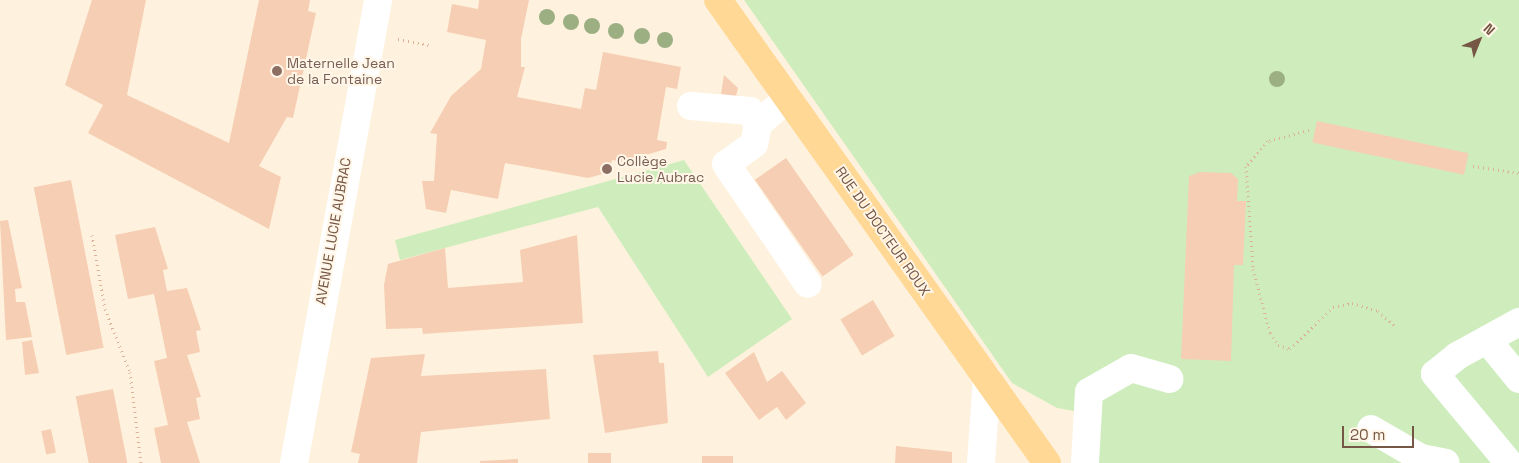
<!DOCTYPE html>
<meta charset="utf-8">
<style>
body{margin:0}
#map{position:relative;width:1519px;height:463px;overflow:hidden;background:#fef2de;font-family:"Space Grotesk",sans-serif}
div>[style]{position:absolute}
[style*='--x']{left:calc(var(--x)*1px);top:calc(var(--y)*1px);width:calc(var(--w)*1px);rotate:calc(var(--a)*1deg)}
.green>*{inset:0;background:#cfedbc}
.building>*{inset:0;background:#f6ceb3;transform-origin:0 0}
.path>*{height:3px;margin-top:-1.5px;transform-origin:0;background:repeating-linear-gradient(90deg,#dbb297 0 1px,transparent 0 5px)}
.minor>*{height:28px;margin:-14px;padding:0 14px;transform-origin:14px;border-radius:14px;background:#fff}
.major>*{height:28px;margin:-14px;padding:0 14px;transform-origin:14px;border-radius:14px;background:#ffd895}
.trees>*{width:16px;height:16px;margin:-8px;border-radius:50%;background:#9caf83}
.dots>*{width:14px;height:14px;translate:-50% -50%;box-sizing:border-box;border:2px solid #fff6e7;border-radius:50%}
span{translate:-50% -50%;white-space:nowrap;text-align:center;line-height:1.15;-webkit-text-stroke:4px #fff6e7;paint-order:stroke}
.education-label{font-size:14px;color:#785e54}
.left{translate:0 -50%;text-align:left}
.street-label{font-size:14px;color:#765644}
.north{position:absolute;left:1454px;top:15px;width:50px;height:50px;-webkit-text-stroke:4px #fff6e7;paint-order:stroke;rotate:44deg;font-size:14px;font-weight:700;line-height:20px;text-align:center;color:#765644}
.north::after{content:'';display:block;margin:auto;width:18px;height:22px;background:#765644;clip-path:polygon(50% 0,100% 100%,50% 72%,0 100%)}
.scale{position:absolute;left:1342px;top:426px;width:72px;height:22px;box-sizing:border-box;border:2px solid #765644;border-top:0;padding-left:6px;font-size:15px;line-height:18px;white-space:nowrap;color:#765644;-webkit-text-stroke:4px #fff6e7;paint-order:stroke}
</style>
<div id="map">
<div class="green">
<i style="clip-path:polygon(744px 0,1519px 0,1519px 463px,1095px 463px,1085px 413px,1057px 408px,1012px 383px)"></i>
<i style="clip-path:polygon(684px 160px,792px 319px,708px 377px,598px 207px,400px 260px,395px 240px)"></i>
</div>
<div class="building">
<i style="clip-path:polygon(92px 0,146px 0,127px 95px,229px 143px,259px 0,310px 0,308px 11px,316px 13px,293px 118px,287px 117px,259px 166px,281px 177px,269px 229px,88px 133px,103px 105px,65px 85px)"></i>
<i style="clip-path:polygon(479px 0,529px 0,521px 39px,521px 67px,525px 67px,517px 97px,581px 109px,585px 88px,596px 90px,603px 52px,681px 67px,677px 89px,666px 87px,657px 140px,667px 142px,666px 149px,642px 156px,640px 165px,612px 160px,610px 172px,588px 178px,505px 163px,498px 199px,451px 190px,446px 213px,426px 209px,422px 181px,434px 181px,437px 134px,430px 133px,451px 96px,481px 69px,486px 40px,447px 32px,452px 4px,478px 9px)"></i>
<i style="clip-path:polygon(724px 75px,738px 88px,736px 96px,721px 94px)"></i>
<i style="left:1317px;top:121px;width:155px;height:22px;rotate:12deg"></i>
<i style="left:786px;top:158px;width:118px;height:38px;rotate:55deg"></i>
<i style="clip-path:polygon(1200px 172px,1231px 173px,1238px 179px,1237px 201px,1246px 201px,1243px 265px,1234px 265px,1231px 361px,1181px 359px,1189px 176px)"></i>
<i style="left:71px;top:180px;width:171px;height:38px;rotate:79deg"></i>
<i style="clip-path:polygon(8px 220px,22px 288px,15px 289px,16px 302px,25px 302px,32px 337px,6px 340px,0 221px)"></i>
<i style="clip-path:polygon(155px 227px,168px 269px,163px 270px,167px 291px,187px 288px,201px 330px,196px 331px,200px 352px,187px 355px,201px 397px,196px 398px,200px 419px,187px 422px,200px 463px,161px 463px,154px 428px,168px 425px,154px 361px,167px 358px,154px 294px,128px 299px,115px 235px)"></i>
<i style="clip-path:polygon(577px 235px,583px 323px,423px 334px,422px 328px,386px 329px,384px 285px,388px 264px,445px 248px,448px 288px,523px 282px,520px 250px)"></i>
<i style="left:873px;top:300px;width:42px;height:38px;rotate:59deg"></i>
<i style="clip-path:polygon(32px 340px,39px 373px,25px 375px,22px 342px)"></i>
<i style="clip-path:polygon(658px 351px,659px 363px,664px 363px,668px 423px,605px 433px,593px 355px)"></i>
<i style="clip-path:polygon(754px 352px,767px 382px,782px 371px,806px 403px,786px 420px,777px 407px,759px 420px,725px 373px)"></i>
<i style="clip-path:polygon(425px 354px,421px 376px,546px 369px,550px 419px,421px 432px,417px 463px,358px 463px,360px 454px,351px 452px,371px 358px)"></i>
<i style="left:113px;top:389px;width:76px;height:38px;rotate:79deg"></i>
<i style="left:51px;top:429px;width:24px;height:10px;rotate:78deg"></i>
<i style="clip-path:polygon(896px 446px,952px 452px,952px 463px,895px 463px)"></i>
<i style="left:611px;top:453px;width:10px;height:23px;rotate:90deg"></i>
<i style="left:702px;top:456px;width:31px;height:7px"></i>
<i style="clip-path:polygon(518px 459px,518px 463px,480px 463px,480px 461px)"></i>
</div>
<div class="path">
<i style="--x:398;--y:39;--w:32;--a:11"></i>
<i style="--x:1309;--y:130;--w:42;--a:165"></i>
<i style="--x:1268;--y:141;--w:33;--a:131"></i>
<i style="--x:1246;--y:166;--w:103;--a:86.1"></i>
<i style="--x:1253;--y:269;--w:66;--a:75.1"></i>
<i style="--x:1270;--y:333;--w:14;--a:56"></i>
<i style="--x:1278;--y:345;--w:13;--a:18"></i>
<i style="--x:1290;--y:349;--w:60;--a:-44.3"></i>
<i style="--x:1333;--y:307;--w:19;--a:-12"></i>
<i style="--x:1352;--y:303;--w:27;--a:17"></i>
<i style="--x:1378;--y:311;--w:21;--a:41"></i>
<i style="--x:1473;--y:166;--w:47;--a:8.7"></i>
<i style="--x:92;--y:235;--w:75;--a:80"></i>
<i style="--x:105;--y:309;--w:68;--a:68.4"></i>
<i style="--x:130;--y:372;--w:92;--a:83.1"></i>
</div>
<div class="minor">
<i style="--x:788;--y:98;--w:40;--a:139"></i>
<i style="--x:758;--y:124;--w:20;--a:101"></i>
<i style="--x:754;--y:144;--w:34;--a:144"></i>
<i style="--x:726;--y:164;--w:145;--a:55.7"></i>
<i style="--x:691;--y:106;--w:59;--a:4.8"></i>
<i style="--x:750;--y:111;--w:15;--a:58"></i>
<i style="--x:1488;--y:341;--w:49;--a:50.8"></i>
<i style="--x:1371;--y:429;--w:58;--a:30.1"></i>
<i style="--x:1421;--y:458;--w:25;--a:11"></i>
<i style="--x:294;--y:463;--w:471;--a:-79.7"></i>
<i style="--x:981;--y:463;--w:86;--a:-86"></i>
<i style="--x:1085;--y:463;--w:71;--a:-86.8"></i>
<i style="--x:1089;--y:392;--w:48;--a:-29.7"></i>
<i style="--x:1131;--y:368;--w:40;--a:16"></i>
<i style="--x:1509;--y:463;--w:116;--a:-129.7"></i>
<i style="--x:1435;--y:374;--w:28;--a:-39"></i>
<i style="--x:1457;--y:356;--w:71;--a:-28.7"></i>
</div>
<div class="major">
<i style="--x:718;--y:0;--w:568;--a:54.6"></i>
</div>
<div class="trees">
<i style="left:547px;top:17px"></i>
<i style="left:571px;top:22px"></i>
<i style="left:592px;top:26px"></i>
<i style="left:616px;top:31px"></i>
<i style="left:642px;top:36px"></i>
<i style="left:665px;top:40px"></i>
<i style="left:1277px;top:79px"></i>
</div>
<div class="dots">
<i style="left:277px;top:71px;background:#8d6e63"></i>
<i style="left:607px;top:169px;background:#8d6e63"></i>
</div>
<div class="education-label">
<span class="left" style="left:287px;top:71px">Maternelle Jean<br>de la Fontaine</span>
<span class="left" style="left:617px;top:169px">Collège<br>Lucie Aubrac</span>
</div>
<div class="street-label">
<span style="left:333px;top:231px;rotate:-80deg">AVENUE LUCIE AUBRAC</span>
<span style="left:883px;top:231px;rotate:55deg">RUE DU DOCTEUR ROUX</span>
</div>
<div class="north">N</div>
<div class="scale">20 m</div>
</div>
